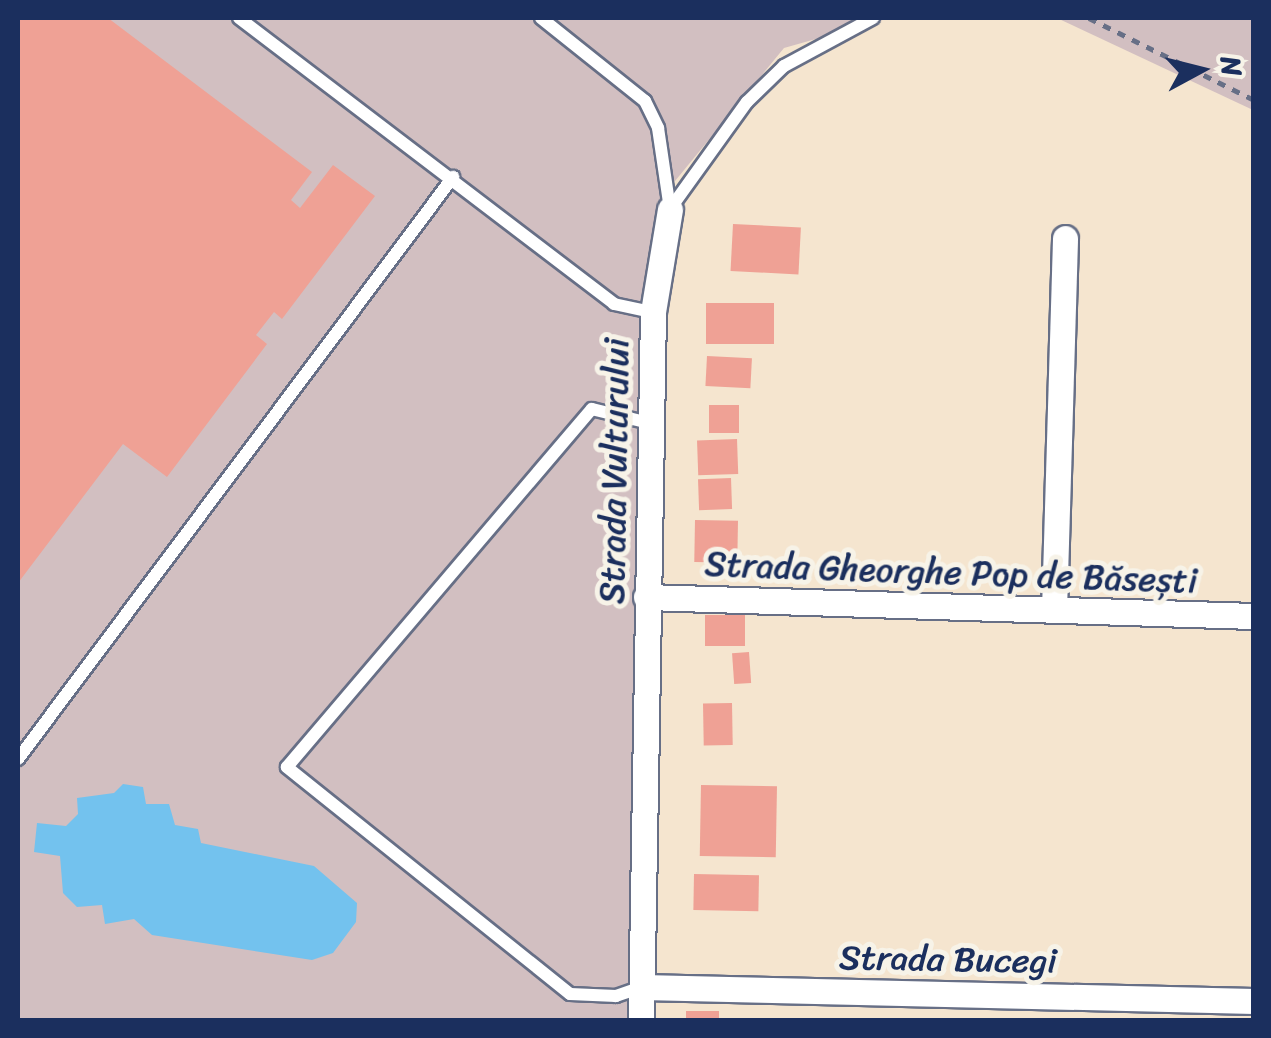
<!DOCTYPE html>
<meta charset="utf-8">
<style>
body{margin:0}
#map{position:relative;width:1271px;height:1038px;overflow:hidden;background:#f5e5cf;font-family:Sriracha,sans-serif}
div>[style]{position:absolute}
[style*='--x']{left:calc(var(--x)*1px);top:calc(var(--y)*1px);width:calc(var(--w)*1px);rotate:calc(var(--a)*1deg)}
.industrial>*{inset:0;background:#d2bfc1}
.water>*{inset:0;background:#73c2ee}
.building>*{inset:0;background:#efa195;transform-origin:0 0}
.path>*{height:5px;margin-top:-2.5px;transform-origin:0;background:repeating-linear-gradient(90deg,#676f86 0 8px,transparent 0 16px)}
.roads{filter:drop-shadow(2px 0 #676f86) drop-shadow(-2px 0 #676f86) drop-shadow(0 2px #676f86) drop-shadow(0 -2px #676f86)}
.service>*{height:12px;margin:-6px;padding:0 6px;transform-origin:6px;border-radius:6px;background:#fff}
.minor>*{height:25px;margin:-12.5px;padding:0 12.5px;transform-origin:12.5px;border-radius:12.5px;background:#fff}
span{translate:-50% -50%;white-space:nowrap;text-align:center;line-height:1.15;-webkit-text-stroke:10px #f7f3e8;paint-order:stroke}
.street-label{font-size:35px;color:#1b2f5e}
.frame{position:absolute;inset:0;border:20px solid #1b2f5e;pointer-events:none}
.north{position:absolute;left:1151px;top:20px;width:100px;height:100px;-webkit-text-stroke:8px #f7f3e8;paint-order:stroke;rotate:83deg;font-size:28px;font-weight:700;line-height:40px;text-align:center;color:#1b2f5e}
.north::after{content:'';display:block;margin:auto;width:35px;height:45px;background:#1b2f5e;clip-path:polygon(50% 0,100% 100%,50% 72%,0 100%)}
</style>
<div id="map">
<div class="industrial">
<i style="clip-path:polygon(18px 18px,890px 18px,784px 48px,657px 203px,639px 1020px,18px 1020px)"></i>
<i style="clip-path:polygon(1057px 18px,1253px 18px,1253px 110px)"></i>
</div>
<div class="water">
<i style="clip-path:polygon(123px 784px,143px 787px,146px 804px,169px 804px,175px 825px,198px 829px,201px 843px,314px 866px,357px 903px,356px 922px,333px 953px,312px 960px,152px 935px,134px 919px,105px 924px,102px 905px,77px 907px,63px 893px,60px 856px,34px 852px,37px 823px,66px 826px,78px 814px,77px 798px,114px 793px)"></i>
</div>
<div class="building">
<i style="clip-path:polygon(18px 18px,108px 18px,312px 172px,291px 200px,300px 208px,333px 165px,375px 196px,282px 319px,274px 312px,256px 335px,267px 344px,167px 477px,123px 444px,18px 583px)"></i>
<i style="left:733px;top:224px;width:68px;height:47px;rotate:3deg"></i>
<i style="left:706px;top:303px;width:68px;height:41px"></i>
<i style="left:707px;top:356px;width:45px;height:30px;rotate:3deg"></i>
<i style="left:709px;top:405px;width:30px;height:28px"></i>
<i style="left:737px;top:439px;width:35px;height:40px;rotate:88deg"></i>
<i style="left:731px;top:478px;width:31px;height:33px;rotate:88deg"></i>
<i style="left:695px;top:520px;width:43px;height:42px;rotate:1deg"></i>
<i style="left:705px;top:615px;width:40px;height:31px"></i>
<i style="left:749px;top:652px;width:31px;height:17px;rotate:86deg"></i>
<i style="left:732px;top:703px;width:42px;height:29px;rotate:89deg"></i>
<i style="left:701px;top:785px;width:76px;height:71px;rotate:1deg"></i>
<i style="left:694px;top:874px;width:65px;height:36px;rotate:1deg"></i>
<i style="left:686px;top:1011px;width:33px;height:9px"></i>
</div>
<div class="path">
<i style="--x:1089;--y:18;--w:184;--a:26.4"></i>
</div>
<div class="roads">
<div class="service">
<i style="--x:239;--y:18;--w:472;--a:37.3"></i>
<i style="--x:614;--y:304;--w:40;--a:12"></i>
<i style="--x:541;--y:18;--w:133;--a:38.6"></i>
<i style="--x:645;--y:101;--w:30;--a:64"></i>
<i style="--x:658;--y:128;--w:82;--a:81.6"></i>
<i style="--x:670;--y:209;--w:132;--a:-54.3"></i>
<i style="--x:747;--y:102;--w:52;--a:-44.2"></i>
<i style="--x:784;--y:66;--w:101;--a:-28.3"></i>
<i style="--x:18;--y:759;--w:727;--a:-53.22"></i>
<i style="--x:642;--y:987;--w:28;--a:161"></i>
<i style="--x:616;--y:996;--w:46;--a:-177.5"></i>
<i style="--x:570;--y:994;--w:363;--a:-141.3"></i>
<i style="--x:287;--y:767;--w:470;--a:-49.6"></i>
<i style="--x:592;--y:409;--w:59;--a:13.8"></i>
</div>
<div class="minor">
<i style="--x:646;--y:597;--w:608;--a:1.79"></i>
<i style="--x:1054;--y:610;--w:372;--a:-88.3"></i>
<i style="--x:642;--y:987;--w:612;--a:1.31"></i>
<i style="--x:641;--y:1020;--w:708;--a:-89.03"></i>
<i style="--x:653;--y:312;--w:104;--a:-80.6"></i>
</div>
</div>
<div class="street-label">
<span style="left:614px;top:471px;rotate:-89deg">Strada Vulturului</span>
<span style="left:951px;top:572px;rotate:2deg">Strada Gheorghe Pop de Băsești</span>
<span style="left:948px;top:959px;rotate:1deg">Strada Bucegi</span>
</div>
<div class="frame"></div>
<div class="north">N</div>
</div>
